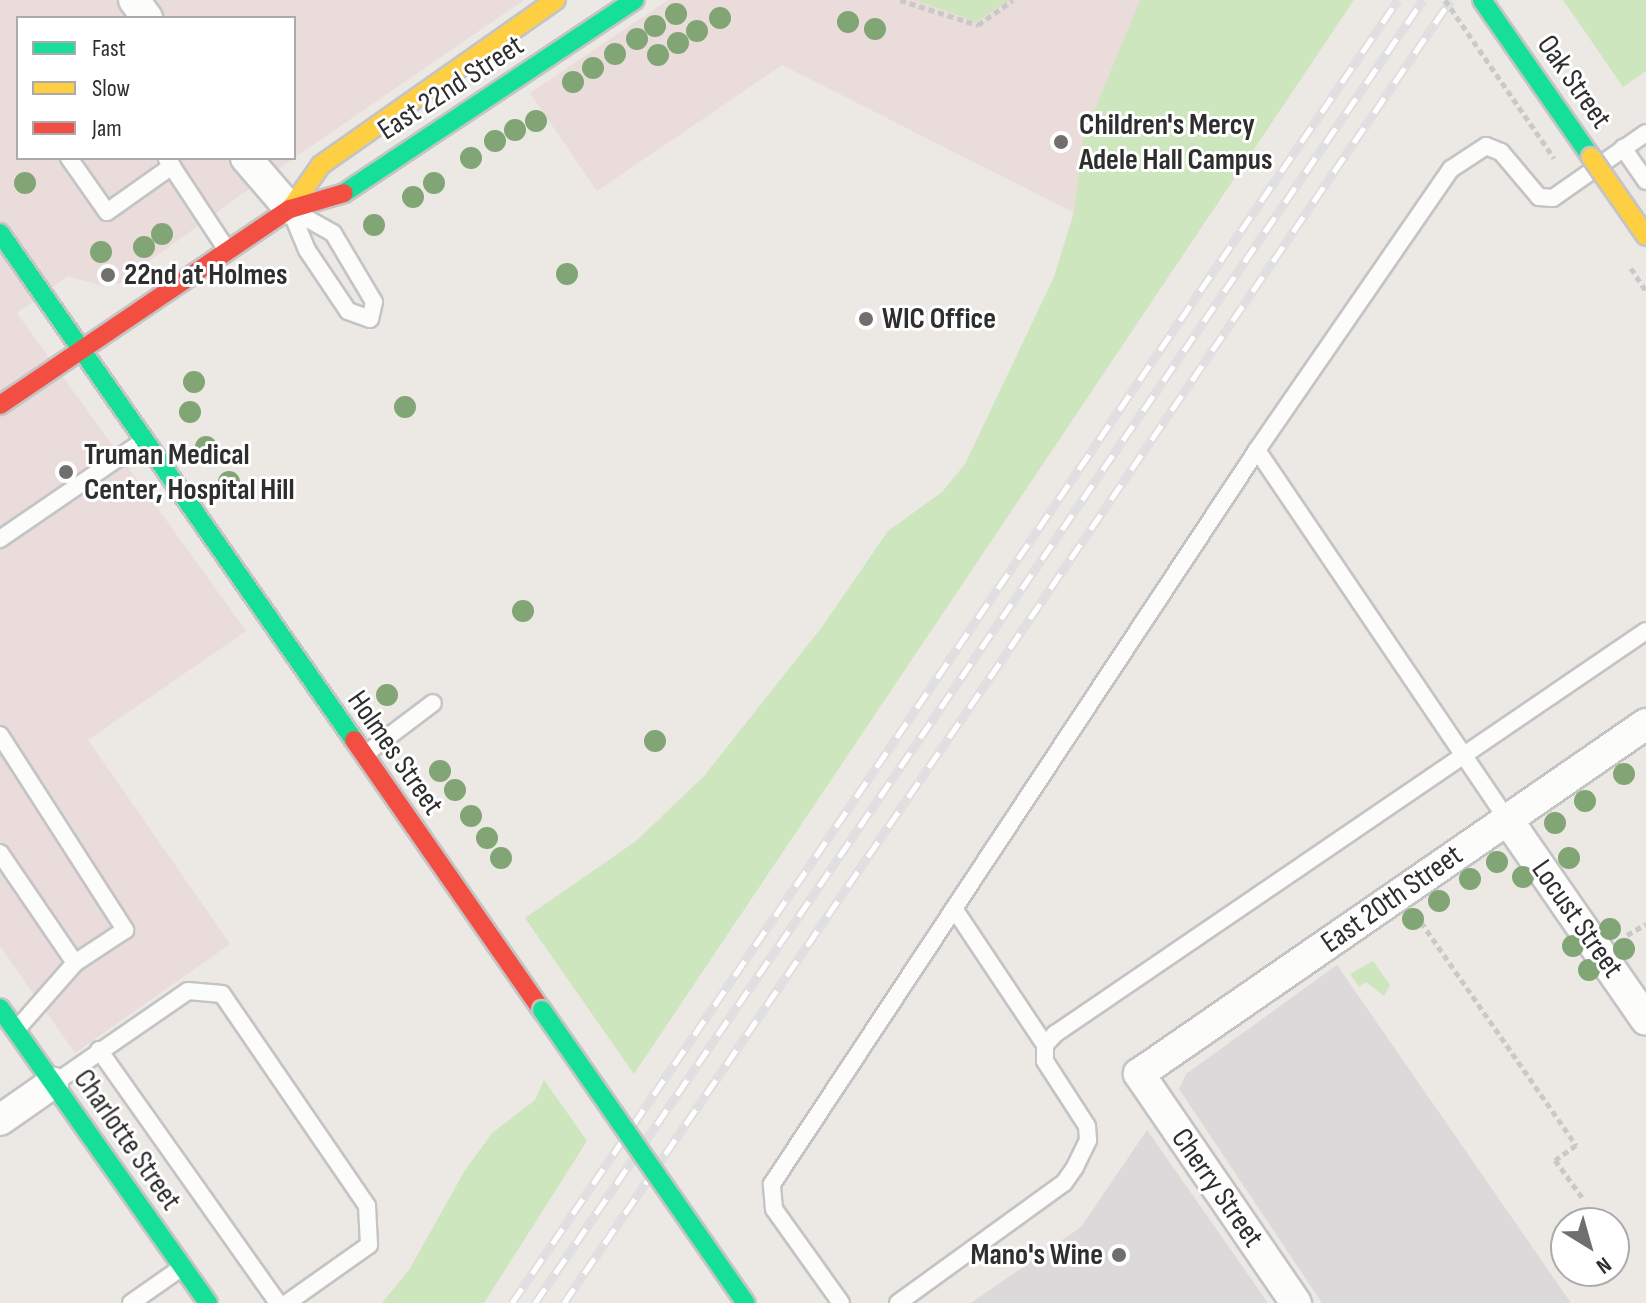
<!DOCTYPE html>
<style>
body{margin:0}
#map{position:relative;width:1646px;height:1303px;overflow:hidden;background:#ece8e4;font-family:"Sofia Sans Condensed",sans-serif}
div>[style]{position:absolute}
[style*='--x']{left:calc(var(--x)*1px);top:calc(var(--y)*1px);width:calc(var(--w)*1px);rotate:calc(var(--a)*1deg)}
.industrial>*{inset:0;background:#dcd9db}
.medical>*{inset:0;background:#e9dcdb}
.green>*{inset:0;background:#cee6be}
.path>*{height:5px;margin-top:-2.5px;transform-origin:0;background:repeating-linear-gradient(90deg,#c9c9c8 0 6px,transparent 0 10px)}
.roads{filter:drop-shadow(2px 0 #c5c4c5) drop-shadow(-2px 0 #c5c4c5) drop-shadow(0 2px #c5c4c5) drop-shadow(0 -2px #c5c4c5)}
.lane>*{height:16px;margin:-8px;padding:0 8px;transform-origin:8px;border-radius:8px;background:#fcfcfb}
.street>*{height:30px;margin:-15px;padding:0 15px;transform-origin:15px;border-radius:15px;background:#fcfcfb}
.fast>*{height:18px;margin:-9px;padding:0 9px;transform-origin:9px;border-radius:9px;background:#16e098}
.slow>*{height:18px;margin:-9px;padding:0 9px;transform-origin:9px;border-radius:9px;background:#ffcf43}
.jam>*{height:18px;margin:-9px;padding:0 9px;transform-origin:9px;border-radius:9px;background:#f24e42}
.rail>*{height:9px;margin-top:-4.5px;transform-origin:0;background:repeating-linear-gradient(90deg,#fff 0 18px,#dfdfe1 0 36px);box-sizing:border-box;border-block:2px solid #dfdfe1}
.path-bridge>*{height:5px;margin-top:-2.5px;transform-origin:0;background:repeating-linear-gradient(90deg,#c9c9c8 0 6px,transparent 0 10px)}
.bridges{filter:drop-shadow(2px 0 #c5c4c5) drop-shadow(-2px 0 #c5c4c5) drop-shadow(0 2px #c5c4c5) drop-shadow(0 -2px #c5c4c5)}
.fast-bridge>*{height:18px;margin:-9px;padding:0 9px;transform-origin:9px;border-radius:9px;background:#16e098}
.slow-bridge>*{height:18px;margin:-9px;padding:0 9px;transform-origin:9px;border-radius:9px;background:#ffcf43}
.trees>*{width:22px;height:22px;margin:-11px;border-radius:50%;background:#82a575}
.dots>*{width:22px;height:22px;translate:-50% -50%;box-sizing:border-box;border:4px solid #fff;border-radius:50%}
span{translate:-50% -50%;white-space:nowrap;text-align:center;line-height:1.15;-webkit-text-stroke:6px #fff;paint-order:stroke}
.street-label{font-size:30px;color:#2e2e2e}
.poi-label{font-size:30px;color:#2e2e2e;font-weight:700}
.left{translate:0 -50%;text-align:left}
.right{translate:-100% -50%;text-align:right}
.legend{position:absolute;left:16px;top:16px;width:280px;height:144px;box-sizing:border-box;background:#fff;border:2px solid #ababab;margin:0;padding:10px 14px;list-style:none;font-size:24px;color:#2e2e2e}
.legend li{display:flex;align-items:center;gap:16px;height:40px}
.legend b{width:40px;border:2px solid #ababab}
.north{position:absolute;left:1550px;top:1207px;width:80px;height:80px;box-sizing:border-box;background:#fff;border:2px solid #ababab;border-radius:50%;rotate:143deg;font-size:22px;font-weight:700;line-height:32px;text-align:center;color:#2e2e2e}
.north::after{content:'';display:block;margin:auto;width:28px;height:36px;background:#706f6e;clip-path:polygon(50% 0,100% 100%,50% 72%,0 100%)}
</style>
<div id="map">
<div class="industrial">
<i style="clip-path:polygon(1337px 965px,1571px 1303px,1322px 1303px,1179px 1089px,1186px 1074px)"></i>
<i style="clip-path:polygon(1147px 1130px,1268px 1303px,971px 1303px,1081px 1227px)"></i>
</div>
<div class="medical">
<i style="clip-path:polygon(0 0,117px 0,130px 18px,18px 18px,18px 158px,228px 158px,249px 189px,119px 283px,104px 286px,68px 276px,17px 313px,246px 631px,88px 740px,230px 944px,75px 1053px,0 946px)"></i>
<i style="clip-path:polygon(151px 0,524px 0,278px 169px,268px 170px,257px 158px,294px 158px,294px 18px,163px 18px)"></i>
<i style="clip-path:polygon(668px 0,1280px 0,1126px 239px,782px 65px,597px 191px,530px 93px)"></i>
</div>
<div class="green">
<i style="clip-path:polygon(916px 0,1009px 0,976px 22px)"></i>
<i style="clip-path:polygon(1140px 0,1354px 0,634px 1074px,525px 918px,636px 841px,704px 776px,822px 627px,888px 531px,942px 492px,965px 464px,1054px 277px,1074px 212px,1083px 138px)"></i>
<i style="clip-path:polygon(1563px 0,1646px 0,1646px 71px,1623px 87px)"></i>
<i style="clip-path:polygon(1373px 961px,1390px 985px,1384px 996px,1366px 982px,1359px 987px,1350px 974px)"></i>
<i style="clip-path:polygon(544px 1080px,587px 1141px,484px 1303px,382px 1303px,409px 1270px,464px 1172px,492px 1133px,535px 1100px)"></i>
</div>
<div class="path">
<i style="--x:900;--y:0;--w:82;--a:17.8"></i>
<i style="--x:978;--y:25;--w:43;--a:-35.5"></i>
<i style="--x:1421;--y:922;--w:272;--a:55.2"></i>
<i style="--x:1576;--y:1145;--w:26;--a:144"></i>
<i style="--x:1555;--y:1160;--w:46;--a:53.9"></i>
<i style="--x:1627;--y:935;--w:22;--a:-30"></i>
</div>
<div class="roads">
<div class="lane">
<i style="--x:1623;--y:148;--w:40;--a:55.1"></i>
<i style="--x:69;--y:158;--w:66;--a:54.9"></i>
<i style="--x:107;--y:212;--w:80;--a:-35.3"></i>
<i style="--x:167;--y:159;--w:109;--a:56.6"></i>
<i style="--x:290;--y:209;--w:49;--a:29.2"></i>
<i style="--x:333;--y:233;--w:80;--a:59.3"></i>
<i style="--x:374;--y:302;--w:17;--a:103"></i>
<i style="--x:370;--y:319;--w:23;--a:-160"></i>
<i style="--x:348;--y:311;--w:73;--a:-123.9"></i>
<i style="--x:307;--y:250;--w:44;--a:-112.5"></i>
<i style="--x:1257;--y:450;--w:446;--a:55.9"></i>
<i style="--x:0;--y:539;--w:173;--a:-34.4"></i>
<i style="--x:0;--y:735;--w:232;--a:57.3"></i>
<i style="--x:125;--y:930;--w:60;--a:146.6"></i>
<i style="--x:75;--y:963;--w:133;--a:-124.3"></i>
<i style="--x:364;--y:755;--w:86;--a:-37"></i>
<i style="--x:955;--y:910;--w:162;--a:56.3"></i>
<i style="--x:17;--y:1029;--w:88;--a:-48.7"></i>
<i style="--x:99;--y:1050;--w:310;--a:54.7"></i>
<i style="--x:56;--y:1082;--w:160;--a:-34.6"></i>
<i style="--x:188;--y:991;--w:34;--a:5"></i>
<i style="--x:222;--y:994;--w:257;--a:55.6"></i>
<i style="--x:367;--y:1206;--w:39;--a:87"></i>
<i style="--x:369;--y:1245;--w:100;--a:144.7"></i>
<i style="--x:131;--y:1303;--w:61;--a:-35"></i>
<i style="--x:841;--y:1303;--w:115;--a:-125.5"></i>
<i style="--x:774;--y:1209;--w:25;--a:-95"></i>
<i style="--x:772;--y:1184;--w:880;--a:-56.54"></i>
<i style="--x:1257;--y:450;--w:341;--a:-55.4"></i>
<i style="--x:1451;--y:169;--w:42;--a:-33.3"></i>
<i style="--x:1486;--y:146;--w:16;--a:22"></i>
<i style="--x:1501;--y:152;--w:59;--a:49.8"></i>
<i style="--x:1539;--y:197;--w:14;--a:4"></i>
<i style="--x:1553;--y:198;--w:113;--a:-35"></i>
<i style="--x:898;--y:1303;--w:205;--a:-35.9"></i>
<i style="--x:1064;--y:1183;--w:19;--a:-55"></i>
<i style="--x:1075;--y:1167;--w:30;--a:-64"></i>
<i style="--x:1088;--y:1140;--w:14;--a:-94"></i>
<i style="--x:1087;--y:1126;--w:77;--a:-122.9"></i>
<i style="--x:1045;--y:1061;--w:16;--a:-90"></i>
<i style="--x:1045;--y:1045;--w:15;--a:-48"></i>
<i style="--x:1055;--y:1034;--w:715;--a:-34.29"></i>
</div>
<div class="street">
<i style="--x:134;--y:0;--w:22;--a:54"></i>
<i style="--x:246;--y:158;--w:67;--a:49.2"></i>
<i style="--x:1507;--y:819;--w:244;--a:55.3"></i>
<i style="--x:0;--y:1120;--w:65;--a:-34.9"></i>
<i style="--x:1296;--y:1303;--w:278;--a:-124.4"></i>
<i style="--x:1139;--y:1074;--w:616;--a:-34.62"></i>
</div>
<div class="fast">
<i style="--x:1482;--y:0;--w:191;--a:55.2"></i>
<i style="--x:344;--y:193;--w:349;--a:-33.6"></i>
<i style="--x:0;--y:233;--w:618;--a:55.08"></i>
<i style="--x:0;--y:1008;--w:361;--a:54.8"></i>
</div>
<div class="slow">
<i style="--x:290;--y:209;--w:54;--a:-54.8"></i>
<i style="--x:321;--y:165;--w:287;--a:-35.1"></i>
</div>
<div class="jam">
<i style="--x:0;--y:405;--w:350;--a:-34.1"></i>
<i style="--x:290;--y:209;--w:56;--a:-16.5"></i>
<i style="--x:354;--y:740;--w:329;--a:55.2"></i>
</div>
</div>
<div class="rail">
<i style="--x:512;--y:1303;--w:1576;--a:-55.79"></i>
<i style="--x:535;--y:1303;--w:1577;--a:-55.73"></i>
<i style="--x:564;--y:1303;--w:1576;--a:-55.76"></i>
</div>
<div class="path-bridge">
<i style="--x:1445;--y:0;--w:192;--a:55.4"></i>
<i style="--x:1631;--y:268;--w:27;--a:57"></i>
</div>
<div class="bridges">
<div class="fast-bridge">
<i style="--x:542;--y:1010;--w:357;--a:55.2"></i>
</div>
<div class="slow-bridge">
<i style="--x:1591;--y:157;--w:96;--a:55.2"></i>
</div>
</div>
<div class="trees">
<i style="left:676px;top:14px"></i>
<i style="left:720px;top:18px"></i>
<i style="left:848px;top:22px"></i>
<i style="left:655px;top:26px"></i>
<i style="left:875px;top:29px"></i>
<i style="left:697px;top:31px"></i>
<i style="left:637px;top:39px"></i>
<i style="left:678px;top:43px"></i>
<i style="left:615px;top:54px"></i>
<i style="left:658px;top:55px"></i>
<i style="left:593px;top:68px"></i>
<i style="left:573px;top:82px"></i>
<i style="left:536px;top:121px"></i>
<i style="left:515px;top:130px"></i>
<i style="left:495px;top:141px"></i>
<i style="left:471px;top:158px"></i>
<i style="left:25px;top:183px"></i>
<i style="left:434px;top:183px"></i>
<i style="left:413px;top:197px"></i>
<i style="left:374px;top:225px"></i>
<i style="left:162px;top:234px"></i>
<i style="left:144px;top:247px"></i>
<i style="left:101px;top:252px"></i>
<i style="left:567px;top:274px"></i>
<i style="left:194px;top:382px"></i>
<i style="left:405px;top:407px"></i>
<i style="left:190px;top:412px"></i>
<i style="left:206px;top:447px"></i>
<i style="left:229px;top:482px"></i>
<i style="left:523px;top:611px"></i>
<i style="left:387px;top:695px"></i>
<i style="left:655px;top:741px"></i>
<i style="left:440px;top:771px"></i>
<i style="left:1624px;top:774px"></i>
<i style="left:455px;top:790px"></i>
<i style="left:1585px;top:801px"></i>
<i style="left:471px;top:816px"></i>
<i style="left:1555px;top:823px"></i>
<i style="left:487px;top:838px"></i>
<i style="left:501px;top:858px"></i>
<i style="left:1569px;top:858px"></i>
<i style="left:1497px;top:862px"></i>
<i style="left:1523px;top:877px"></i>
<i style="left:1470px;top:879px"></i>
<i style="left:1439px;top:901px"></i>
<i style="left:1413px;top:919px"></i>
<i style="left:1610px;top:929px"></i>
<i style="left:1573px;top:946px"></i>
<i style="left:1624px;top:949px"></i>
<i style="left:1589px;top:970px"></i>
</div>
<div class="dots">
<i style="left:1061px;top:142px;background:#706f6e"></i>
<i style="left:108px;top:275px;background:#706f6e"></i>
<i style="left:866px;top:319px;background:#706f6e"></i>
<i style="left:66px;top:472px;background:#706f6e"></i>
<i style="left:1119px;top:1255px;background:#706f6e"></i>
</div>
<div class="street-label">
<span style="left:1574px;top:82px;rotate:55deg">Oak Street</span>
<span style="left:451px;top:88px;rotate:-33deg">East 22nd Street</span>
<span style="left:395px;top:753px;rotate:55deg">Holmes Street</span>
<span style="left:1392px;top:899px;rotate:-35deg">East 20th Street</span>
<span style="left:1577px;top:919px;rotate:55deg">Locust Street</span>
<span style="left:127px;top:1140px;rotate:55deg">Charlotte Street</span>
<span style="left:1217px;top:1188px;rotate:55deg">Cherry Street</span>
</div>
<div class="poi-label">
<span class="left" style="left:1079px;top:142px">Children's Mercy<br>Adele Hall Campus</span>
<span class="left" style="left:124px;top:275px">22nd at Holmes</span>
<span class="left" style="left:882px;top:319px">WIC Office</span>
<span class="left" style="left:84px;top:472px">Truman Medical<br>Center, Hospital Hill</span>
<span class="right" style="left:1103px;top:1255px">Mano's Wine</span>
</div>
<ul class="legend">
<li><b style="height:10px;background:#16e098"></b>Fast</li>
<li><b style="height:10px;background:#ffcf43"></b>Slow</li>
<li><b style="height:10px;background:#f24e42"></b>Jam</li>
</ul>
<div class="north">N</div>
</div>
